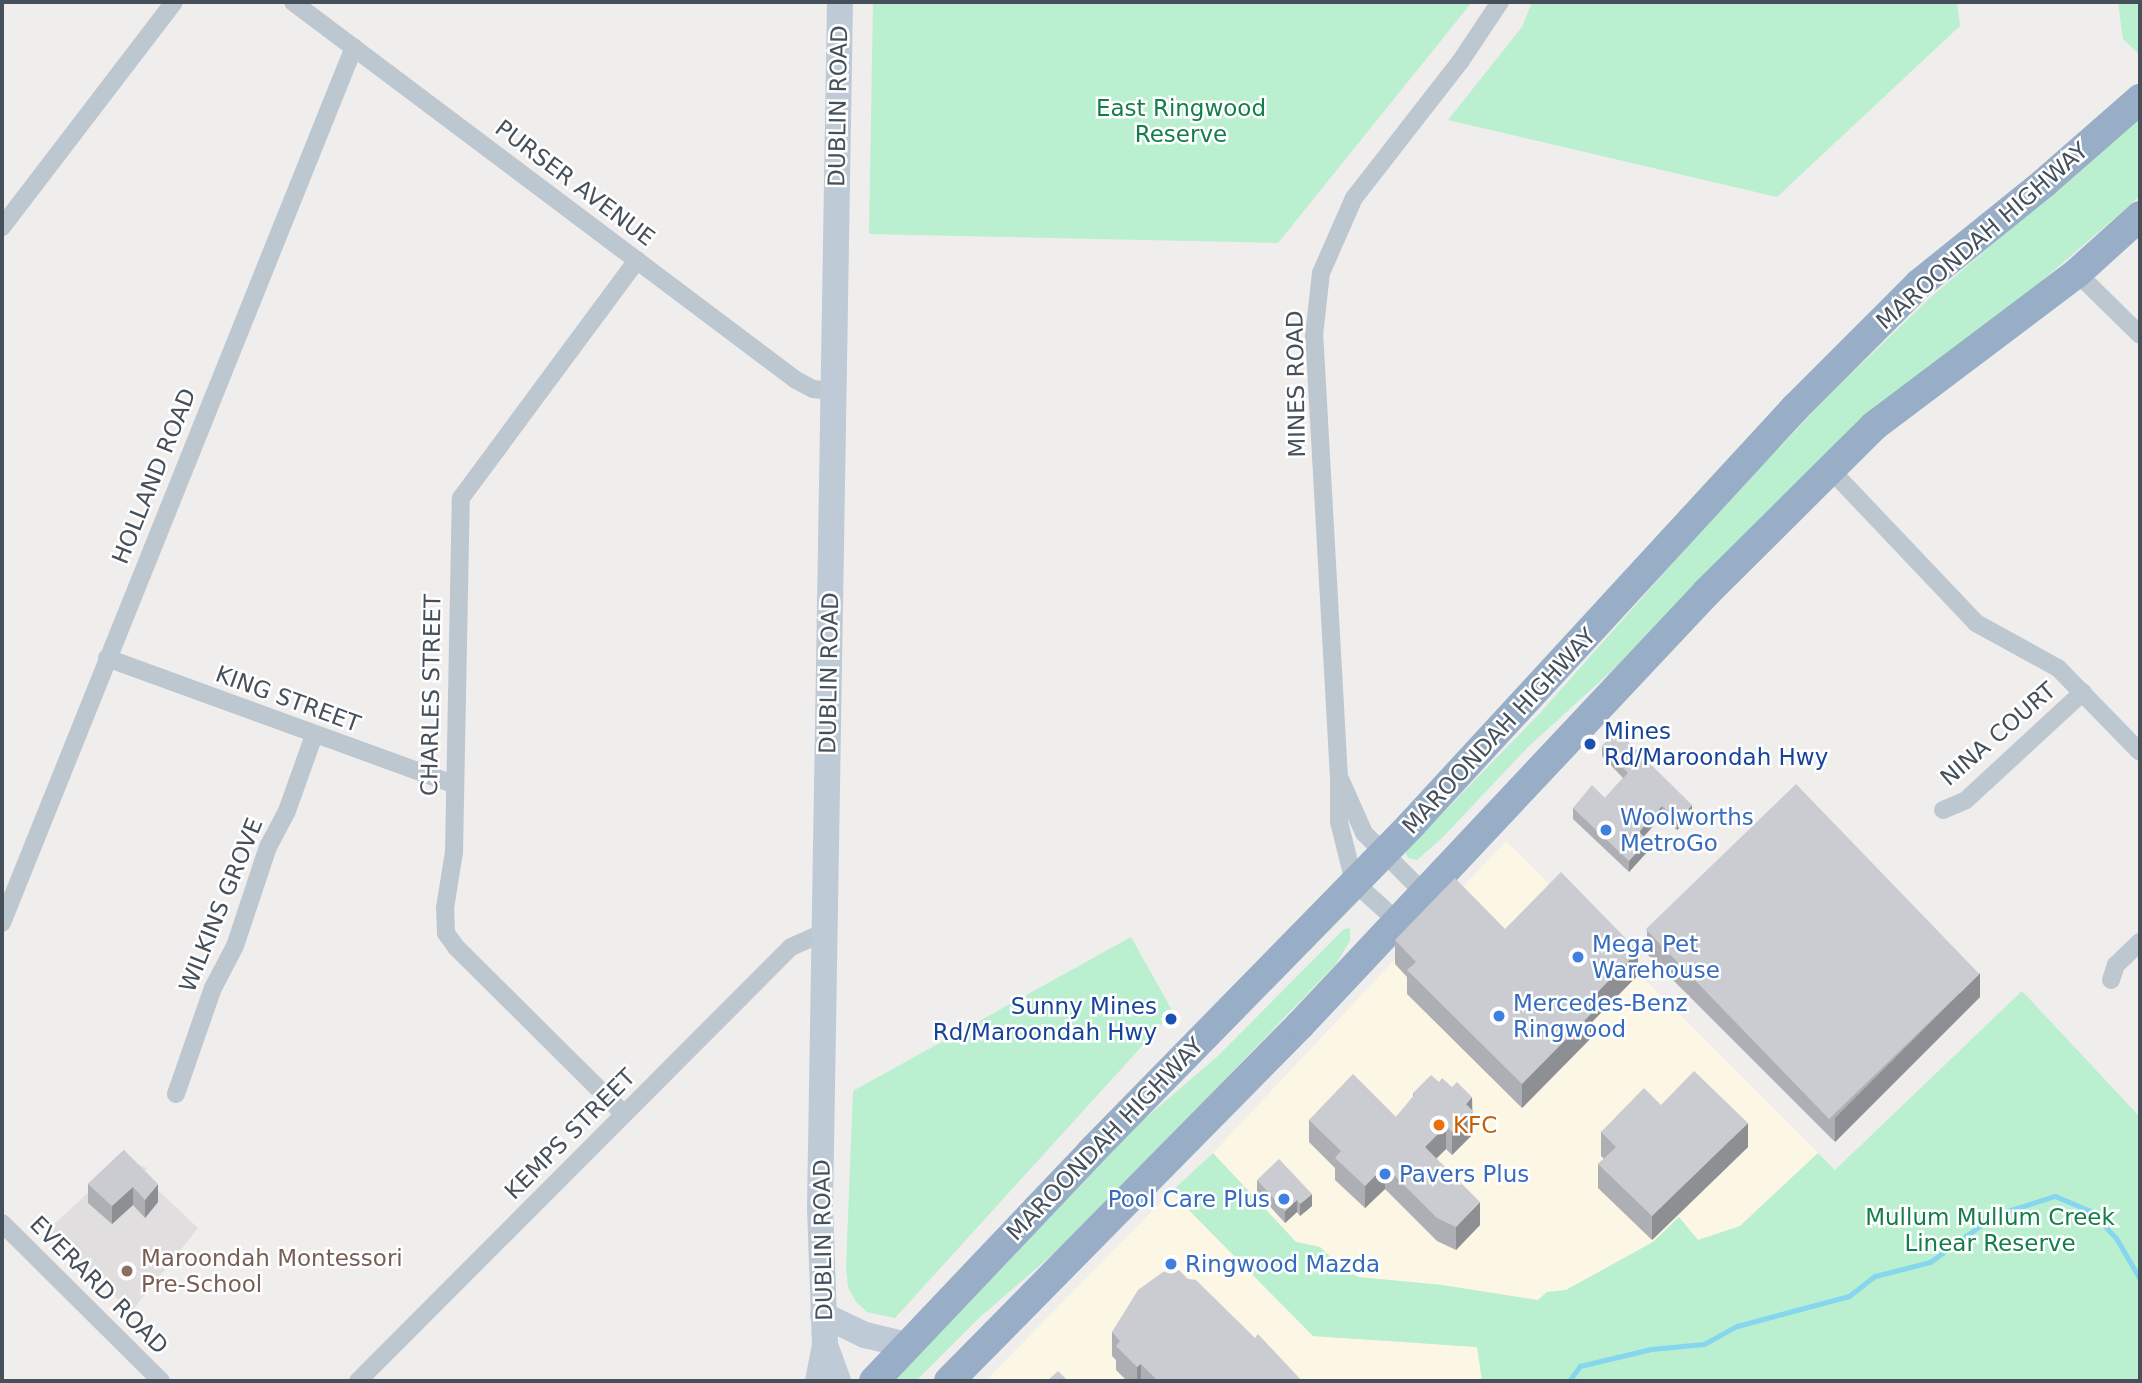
<!DOCTYPE html>
<style>
body{margin:0}
#map{position:relative;width:2142px;height:1383px;overflow:hidden;background:#f0eded;font-family:"DejaVu Sans",sans-serif}
div>[style]{position:absolute}
[style*='--x']{left:calc(var(--x)*1px);top:calc(var(--y)*1px);width:calc(var(--w)*1px);rotate:calc(var(--a)*1deg)}
.commercial>*{inset:0;background:#fcf6e5}
.education>*{inset:0;background:#e1dedf}
.green>*{inset:0;background:#baefcf}
.stream>*{height:5px;margin:-2.5px;padding:0 2.5px;transform-origin:2.5px;border-radius:2.5px;background:#85d6ee}
.minor>*{height:18px;margin:-9px;padding:0 9px;transform-origin:9px;border-radius:9px;background:#bdc7d0}
.secondary>*{height:26px;margin:-13px;padding:0 13px;transform-origin:13px;border-radius:13px;background:#bfcad7}
.trunk>*{height:30px;margin:-15px;padding:0 15px;transform-origin:15px;border-radius:15px;background:#98aec6}
.wall>*{inset:0;background:#aeafb5}
.shaded-wall>*{inset:0;background:#8d8f93}
.building>*{inset:0;background:#caccd2;transform-origin:0 0}
.dots>*{width:19px;height:19px;translate:-50% -50%;box-sizing:border-box;border:4px solid #fff;border-radius:50%}
span{translate:-50% -50%;white-space:nowrap;text-align:center;line-height:1.15;-webkit-text-stroke:5px #fff;paint-order:stroke}
.street-label{font-size:23px;color:#45505b}
.park-label{font-size:23px;color:#147e4b}
.transit-label{font-size:23px;color:#164399}
.left{translate:0 -50%;text-align:left}
.right{translate:-100% -50%;text-align:right}
.shop-label{font-size:23px;color:#366cbe}
.food-label{font-size:23px;color:#c56008}
.education-label{font-size:23px;color:#785e54}
.frame{position:absolute;inset:0;border:4px solid #45505b;pointer-events:none}
</style>
<div id="map">
<div class="commercial">
<i style="clip-path:polygon(1506px 841px,1818px 1153px,1740px 1226px,1698px 1240px,1678px 1218px,1653px 1242px,1566px 1290px,1547px 1292px,1538px 1300px,1442px 1285px,1358px 1277px,1341px 1267px,1320px 1247px,1296px 1242px,1213px 1153px)"></i>
<i style="clip-path:polygon(1171px 1192px,1313px 1336px,1478px 1347px,1482px 1381px,985px 1381px)"></i>
</div>
<div class="education">
<i style="clip-path:polygon(123px 1160px,147px 1168px,143px 1176px,198px 1228px,131px 1312px,48px 1230px)"></i>
</div>
<div class="green">
<i style="clip-path:polygon(873px 2px,1472px 2px,1278px 243px,869px 234px)"></i>
<i style="clip-path:polygon(1532px 2px,1957px 2px,1960px 26px,1777px 197px,1448px 120px,1522px 27px)"></i>
<i style="clip-path:polygon(2118px 2px,2140px 2px,2140px 55px,2123px 39px)"></i>
<i style="clip-path:polygon(2140px 118px,2140px 196px,2020px 300px,1529px 746px,1442px 838px,1417px 860px,1408px 858px,1405px 852px,1542px 711px,1708px 523px,1827px 397px,1931px 297px)"></i>
<i style="clip-path:polygon(1350px 928px,1350px 941px,1335px 965px,1074px 1236px,980px 1317px,916px 1381px,890px 1381px,1114px 1145px,1218px 1056px,1344px 929px)"></i>
<i style="clip-path:polygon(1131px 937px,1173px 1012px,895px 1318px,867px 1312px,856px 1302px,848px 1287px,846px 1267px,853px 1091px)"></i>
<i style="clip-path:polygon(2022px 991px,2140px 1117px,2140px 1381px,1482px 1381px,1477px 1347px,1313px 1336px,1171px 1192px,1213px 1153px,1296px 1242px,1320px 1247px,1341px 1267px,1358px 1277px,1442px 1285px,1538px 1300px,1547px 1292px,1566px 1290px,1653px 1242px,1679px 1217px,1698px 1240px,1740px 1226px,1818px 1153px,1835px 1170px)"></i>
</div>
<div class="stream">
<i style="--x:1569;--y:1381;--w:19;--a:-54"></i>
<i style="--x:1580;--y:1366;--w:73;--a:-13.5"></i>
<i style="--x:1651;--y:1349;--w:53;--a:-5.4"></i>
<i style="--x:1704;--y:1344;--w:38;--a:-29"></i>
<i style="--x:1737;--y:1326;--w:116;--a:-15"></i>
<i style="--x:1849;--y:1296;--w:33;--a:-38"></i>
<i style="--x:1875;--y:1276;--w:57;--a:-14.3"></i>
<i style="--x:1930;--y:1262;--w:80;--a:-35.9"></i>
<i style="--x:1995;--y:1215;--w:63;--a:-17.6"></i>
<i style="--x:2055;--y:1196;--w:38;--a:23"></i>
<i style="--x:2090;--y:1211;--w:37;--a:46"></i>
<i style="--x:2116;--y:1238;--w:48;--a:59.7"></i>
</div>
<div class="minor">
<i style="--x:293;--y:2;--w:629;--a:36.92"></i>
<i style="--x:796;--y:380;--w:19;--a:28"></i>
<i style="--x:813;--y:389;--w:20;--a:6"></i>
<i style="--x:2;--y:227;--w:283;--a:-52.6"></i>
<i style="--x:2077;--y:273;--w:88;--a:44.5"></i>
<i style="--x:1830;--y:469;--w:212;--a:46.5"></i>
<i style="--x:1976;--y:623;--w:94;--a:28.8"></i>
<i style="--x:2058;--y:668;--w:117;--a:45.7"></i>
<i style="--x:107;--y:658;--w:369;--a:20"></i>
<i style="--x:1341;--y:781;--w:57;--a:66.1"></i>
<i style="--x:1364;--y:833;--w:83;--a:45"></i>
<i style="--x:1943;--y:810;--w:25;--a:-23"></i>
<i style="--x:1966;--y:800;--w:159;--a:-42.7"></i>
<i style="--x:1396;--y:920;--w:57;--a:-137.9"></i>
<i style="--x:1354;--y:882;--w:62;--a:-104"></i>
<i style="--x:1339;--y:822;--w:44;--a:-90"></i>
<i style="--x:1339;--y:778;--w:443;--a:-93.2"></i>
<i style="--x:1314;--y:336;--w:63;--a:-83.7"></i>
<i style="--x:1321;--y:273;--w:82;--a:-66.3"></i>
<i style="--x:1354;--y:198;--w:172;--a:-52.1"></i>
<i style="--x:1460;--y:62;--w:72;--a:-56.3"></i>
<i style="--x:2;--y:923;--w:944;--a:-68.11"></i>
<i style="--x:2111;--y:980;--w:16;--a:-72"></i>
<i style="--x:2116;--y:965;--w:33;--a:-44"></i>
<i style="--x:176;--y:1094;--w:112;--a:-70.8"></i>
<i style="--x:213;--y:988;--w:47;--a:-62.4"></i>
<i style="--x:235;--y:946;--w:104;--a:-71.6"></i>
<i style="--x:268;--y:847;--w:41;--a:-62.2"></i>
<i style="--x:287;--y:811;--w:81;--a:-70.4"></i>
<i style="--x:624;--y:1114;--w:237;--a:-135.2"></i>
<i style="--x:456;--y:947;--w:17;--a:-126"></i>
<i style="--x:446;--y:933;--w:25;--a:-92"></i>
<i style="--x:445;--y:908;--w:57;--a:-80.9"></i>
<i style="--x:454;--y:852;--w:354;--a:-88.9"></i>
<i style="--x:461;--y:498;--w:296;--a:-53.5"></i>
<i style="--x:2;--y:1223;--w:224;--a:44.8"></i>
<i style="--x:358;--y:1381;--w:613;--a:-45.07"></i>
<i style="--x:791;--y:947;--w:37;--a:-24"></i>
</div>
<div class="secondary">
<i style="--x:823;--y:1315;--w:47;--a:25.5"></i>
<i style="--x:865;--y:1335;--w:43;--a:13.4"></i>
<i style="--x:825;--y:1345;--w:38;--a:70"></i>
<i style="--x:818;--y:1381;--w:37;--a:-79"></i>
<i style="--x:825;--y:1345;--w:137;--a:-92.1"></i>
<i style="--x:820;--y:1208;--w:1206;--a:-89.05"></i>
</div>
<div class="trunk">
<i style="--x:874;--y:1381;--w:315;--a:-46.5"></i>
<i style="--x:1091;--y:1152;--w:458;--a:-45.6"></i>
<i style="--x:1411;--y:825;--w:567;--a:-47.36"></i>
<i style="--x:1795;--y:408;--w:175;--a:-45"></i>
<i style="--x:1919;--y:284;--w:161;--a:-38.9"></i>
<i style="--x:2044;--y:183;--w:128;--a:-41.2"></i>
<i style="--x:949;--y:1381;--w:500;--a:-45.4"></i>
<i style="--x:1300;--y:1025;--w:594;--a:-46.77"></i>
<i style="--x:1707;--y:592;--w:235;--a:-44.8"></i>
<i style="--x:1874;--y:426;--w:254;--a:-37"></i>
<i style="--x:2077;--y:273;--w:85;--a:-42.1"></i>
</div>
<div class="wall">
<i style="clip-path:polygon(1602px 746px,1692px 815px,1677px 830px,1662px 816px,1644px 836px,1648px 851px,1629px 872px,1573px 819px,1573px 808px,1605px 798px,1623px 778px,1602px 756px)"></i>
<i style="clip-path:polygon(1505px 929px,1638px 975px,1591px 1023px,1591px 1038px,1522px 1108px,1407px 994px,1407px 977px,1395px 964px,1395px 940px)"></i>
<i style="clip-path:polygon(1647px 930px,1980px 997px,1835px 1142px,1647px 954px)"></i>
<i style="clip-path:polygon(1413px 1093px,1472px 1110px,1473px 1134px,1452px 1155px,1446px 1149px,1436px 1158px,1480px 1225px,1456px 1250px,1437px 1241px,1385px 1189px,1365px 1208px,1335px 1180px,1335px 1168px,1309px 1142px,1309px 1120px,1396px 1117px,1413px 1098px)"></i>
<i style="clip-path:polygon(1661px 1105px,1748px 1147px,1652px 1240px,1598px 1188px,1598px 1164px,1604px 1159px,1601px 1156px,1601px 1132px)"></i>
<i style="clip-path:polygon(124px 1150px,158px 1202px,145px 1218px,133px 1205px,112px 1224px,88px 1203px,88px 1184px)"></i>
<i style="clip-path:polygon(1257px 1180px,1312px 1206px,1300px 1216px,1297px 1212px,1285px 1223px,1257px 1192px)"></i>
<i style="clip-path:polygon(1188px 1279px,1302px 1381px,1127px 1381px,1116px 1370px,1116px 1360px,1112px 1356px,1112px 1332px)"></i>
</div>
<div class="shaded-wall">
<i style="clip-path:polygon(1692px 805px,1692px 815px,1677px 830px,1677px 820px)"></i>
<i style="clip-path:polygon(1662px 806px,1662px 816px,1639px 842px,1639px 832px)"></i>
<i style="clip-path:polygon(1648px 840px,1648px 851px,1629px 872px,1629px 861px)"></i>
<i style="clip-path:polygon(1638px 951px,1638px 975px,1591px 1023px,1591px 1038px,1522px 1108px,1522px 1084px,1583px 1007px)"></i>
<i style="clip-path:polygon(1980px 973px,1980px 997px,1835px 1142px,1835px 1118px)"></i>
<i style="clip-path:polygon(1472px 1097px,1473px 1134px,1452px 1155px,1452px 1132px,1466px 1104px)"></i>
<i style="clip-path:polygon(1748px 1123px,1748px 1147px,1652px 1240px,1652px 1216px)"></i>
<i style="clip-path:polygon(1446px 1126px,1446px 1149px,1425px 1170px,1425px 1147px)"></i>
<i style="clip-path:polygon(1385px 1166px,1385px 1189px,1365px 1208px,1365px 1186px)"></i>
<i style="clip-path:polygon(158px 1184px,158px 1202px,145px 1218px,145px 1200px)"></i>
<i style="clip-path:polygon(133px 1187px,133px 1205px,112px 1224px,112px 1206px)"></i>
<i style="clip-path:polygon(1312px 1194px,1312px 1206px,1300px 1216px,1300px 1204px)"></i>
<i style="clip-path:polygon(1297px 1200px,1297px 1212px,1285px 1223px,1285px 1211px)"></i>
<i style="clip-path:polygon(1480px 1202px,1480px 1225px,1456px 1250px,1456px 1227px)"></i>
<i style="clip-path:polygon(1141px 1364px,1141px 1381px,1137px 1381px,1137px 1367px)"></i>
</div>
<div class="building">
<i style="clip-path:polygon(1615px 729px,1692px 805px,1677px 820px,1662px 806px,1639px 832px,1648px 840px,1629px 861px,1573px 808px,1592px 785px,1605px 798px,1628px 773px,1602px 746px)"></i>
<i style="left:1796px;top:784px;width:264px;height:209px;rotate:46deg"></i>
<i style="clip-path:polygon(1561px 872px,1638px 951px,1583px 1007px,1591px 1014px,1522px 1084px,1407px 970px,1416px 962px,1395px 940px,1455px 878px,1505px 929px)"></i>
<i style="clip-path:polygon(1694px 1071px,1748px 1123px,1652px 1216px,1598px 1164px,1616px 1147px,1601px 1132px,1644px 1088px,1661px 1105px)"></i>
<i style="clip-path:polygon(1353px 1074px,1396px 1117px,1414px 1095px,1413px 1093px,1431px 1075px,1439px 1082px,1442px 1078px,1452px 1087px,1457px 1082px,1472px 1097px,1466px 1104px,1473px 1111px,1452px 1132px,1446px 1126px,1425px 1147px,1480px 1202px,1456px 1227px,1437px 1218px,1385px 1166px,1365px 1186px,1335px 1158px,1341px 1151px,1309px 1120px)"></i>
<i style="clip-path:polygon(124px 1150px,158px 1184px,145px 1200px,133px 1187px,112px 1206px,88px 1184px)"></i>
<i style="clip-path:polygon(1279px 1159px,1312px 1194px,1300px 1204px,1297px 1200px,1285px 1211px,1257px 1180px)"></i>
<i style="clip-path:polygon(1177px 1268px,1188px 1279px,1196px 1280px,1255px 1338px,1258px 1334px,1302px 1381px,1158px 1381px,1141px 1364px,1137px 1367px,1116px 1346px,1120px 1341px,1112px 1332px,1138px 1290px,1163px 1272px)"></i>
<i style="clip-path:polygon(1058px 1371px,1068px 1381px,1047px 1381px)"></i>
</div>
<div class="dots">
<i style="left:1590px;top:744px;background:#1a4fb4"></i>
<i style="left:1606px;top:830px;background:#3f7fe0"></i>
<i style="left:1578px;top:957px;background:#3f7fe0"></i>
<i style="left:1499px;top:1016px;background:#3f7fe0"></i>
<i style="left:1171px;top:1019px;background:#1a4fb4"></i>
<i style="left:1439px;top:1125px;background:#e8710a"></i>
<i style="left:1385px;top:1174px;background:#3f7fe0"></i>
<i style="left:1284px;top:1199px;background:#3f7fe0"></i>
<i style="left:1171px;top:1264px;background:#3f7fe0"></i>
<i style="left:127px;top:1271px;background:#8d6e63"></i>
</div>
<div class="street-label">
<span style="left:838px;top:106px;rotate:-89deg">DUBLIN ROAD</span>
<span style="left:575px;top:183px;rotate:37deg">PURSER AVENUE</span>
<span style="left:1982px;top:236px;rotate:-41deg">MAROONDAH HIGHWAY</span>
<span style="left:1296px;top:384px;rotate:-91deg">MINES ROAD</span>
<span style="left:154px;top:476px;rotate:-68deg">HOLLAND ROAD</span>
<span style="left:829px;top:673px;rotate:-89deg">DUBLIN ROAD</span>
<span style="left:431px;top:695px;rotate:-89deg">CHARLES STREET</span>
<span style="left:288px;top:699px;rotate:20deg">KING STREET</span>
<span style="left:1499px;top:731px;rotate:-47deg">MAROONDAH HIGHWAY</span>
<span style="left:1998px;top:734px;rotate:-41deg">NINA COURT</span>
<span style="left:221px;top:905px;rotate:-68deg">WILKINS GROVE</span>
<span style="left:570px;top:1134px;rotate:-45deg">KEMPS STREET</span>
<span style="left:1105px;top:1139px;rotate:-46deg">MAROONDAH HIGHWAY</span>
<span style="left:823px;top:1240px;rotate:-91deg">DUBLIN ROAD</span>
<span style="left:99px;top:1285px;rotate:45deg">EVERARD ROAD</span>
</div>
<div class="park-label">
<span style="left:1181px;top:121px">East Ringwood<br>Reserve</span>
<span style="left:1990px;top:1230px">Mullum Mullum Creek<br>Linear Reserve</span>
</div>
<div class="transit-label">
<span class="left" style="left:1604px;top:744px">Mines<br>Rd/Maroondah Hwy</span>
<span class="right" style="left:1157px;top:1019px">Sunny Mines<br>Rd/Maroondah Hwy</span>
</div>
<div class="shop-label">
<span class="left" style="left:1620px;top:830px">Woolworths<br>MetroGo</span>
<span class="left" style="left:1592px;top:957px">Mega Pet<br>Warehouse</span>
<span class="left" style="left:1513px;top:1016px">Mercedes-Benz<br>Ringwood</span>
<span class="left" style="left:1399px;top:1174px">Pavers Plus</span>
<span class="right" style="left:1270px;top:1199px">Pool Care Plus</span>
<span class="left" style="left:1185px;top:1264px">Ringwood Mazda</span>
</div>
<div class="food-label">
<span class="left" style="left:1453px;top:1125px">KFC</span>
</div>
<div class="education-label">
<span class="left" style="left:141px;top:1271px">Maroondah Montessori<br>Pre-School</span>
</div>
<div class="frame"></div>
</div>
